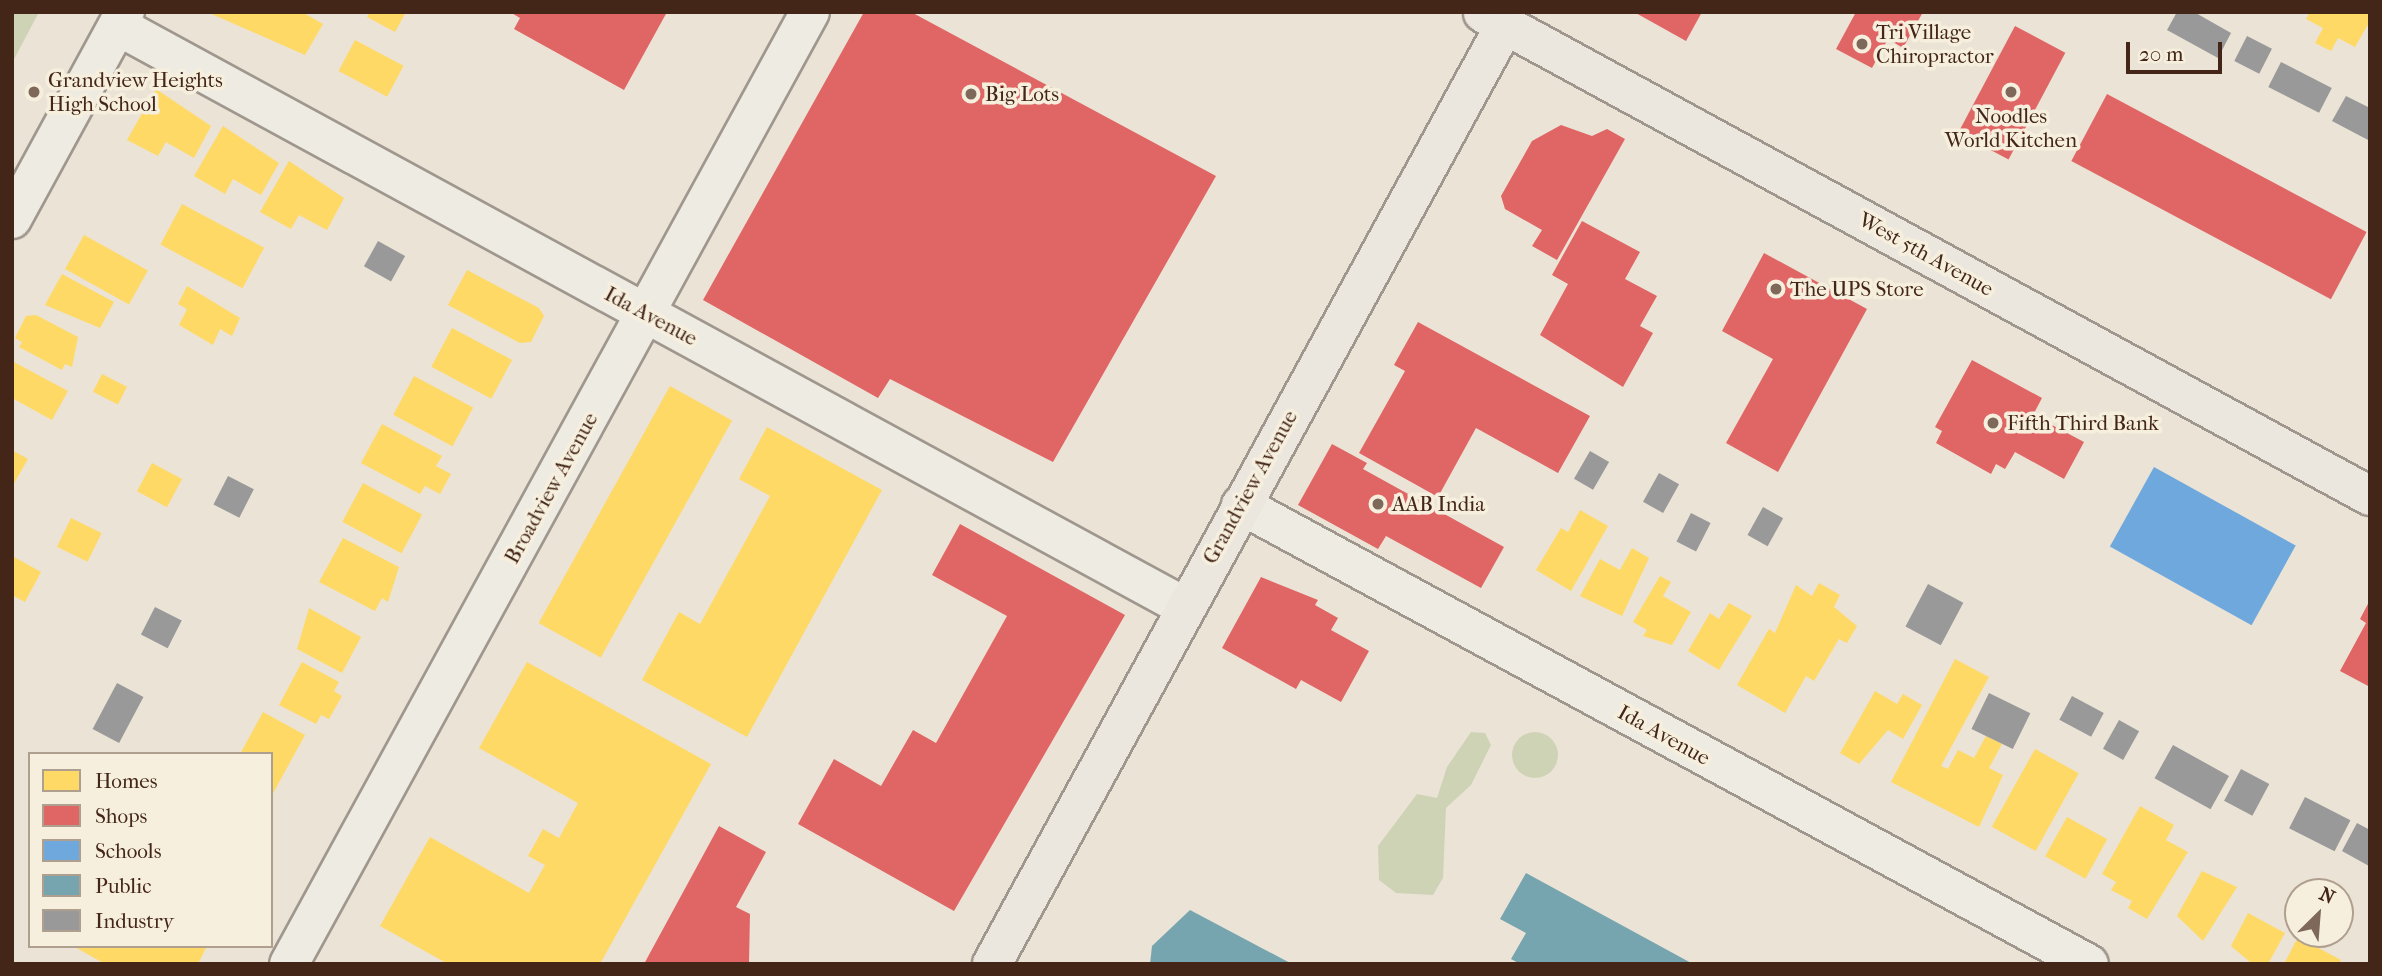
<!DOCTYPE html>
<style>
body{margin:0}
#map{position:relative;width:2382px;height:976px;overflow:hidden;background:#ebe3d5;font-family:"IM FELL French Canon",serif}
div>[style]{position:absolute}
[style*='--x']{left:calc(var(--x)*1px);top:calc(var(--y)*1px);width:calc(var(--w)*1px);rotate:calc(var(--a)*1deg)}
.green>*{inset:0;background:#ced3b6}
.round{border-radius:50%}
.homes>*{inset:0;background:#ffd966;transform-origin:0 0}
.shops>*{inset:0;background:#e06666;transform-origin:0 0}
.schools>*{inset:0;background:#6fa8dc;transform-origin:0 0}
.public>*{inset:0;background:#76a5af}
.industry>*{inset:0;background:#999;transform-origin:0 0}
.roads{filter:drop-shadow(2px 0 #9f978e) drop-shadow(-2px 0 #9f978e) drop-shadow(0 2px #9f978e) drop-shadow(0 -2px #9f978e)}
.minor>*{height:38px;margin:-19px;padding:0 19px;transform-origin:19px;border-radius:19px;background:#eeebe3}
.major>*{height:38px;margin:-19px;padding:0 19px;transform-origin:19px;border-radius:19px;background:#ebe7df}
.dots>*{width:19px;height:19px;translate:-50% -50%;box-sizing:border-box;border:4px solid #f7efde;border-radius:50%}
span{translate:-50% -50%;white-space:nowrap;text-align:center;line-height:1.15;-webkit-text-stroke:7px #f7efde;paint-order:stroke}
.poi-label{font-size:21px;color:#432618}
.left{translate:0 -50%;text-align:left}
.street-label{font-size:21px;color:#432618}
.frame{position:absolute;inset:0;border:14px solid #432618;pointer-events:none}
.legend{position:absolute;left:28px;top:752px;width:245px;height:196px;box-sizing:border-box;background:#f7efde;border:2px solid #af9f8f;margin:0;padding:9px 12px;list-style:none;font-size:21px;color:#432618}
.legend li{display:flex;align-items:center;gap:14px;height:35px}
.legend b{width:35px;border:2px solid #af9f8f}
.north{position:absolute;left:2284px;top:878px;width:70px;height:70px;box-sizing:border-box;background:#f7efde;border:2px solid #af9f8f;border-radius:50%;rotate:25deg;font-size:19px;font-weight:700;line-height:28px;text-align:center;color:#432618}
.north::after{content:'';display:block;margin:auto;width:24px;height:32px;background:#7e685a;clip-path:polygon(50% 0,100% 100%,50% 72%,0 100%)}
.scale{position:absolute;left:2126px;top:42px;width:96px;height:32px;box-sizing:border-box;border:4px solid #432618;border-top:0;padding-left:9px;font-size:21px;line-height:24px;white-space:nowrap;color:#432618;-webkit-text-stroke:5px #f7efde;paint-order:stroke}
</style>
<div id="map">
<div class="green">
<i style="clip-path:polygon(12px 12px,39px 12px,12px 63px)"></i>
<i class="round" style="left:1512px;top:732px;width:46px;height:46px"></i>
<i style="clip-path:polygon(1471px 732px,1485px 733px,1491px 745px,1471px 785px,1446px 808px,1443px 878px,1433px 895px,1396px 893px,1379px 880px,1378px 846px,1417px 794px,1437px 798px,1447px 767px)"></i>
</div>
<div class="homes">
<i style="clip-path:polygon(207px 12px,302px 12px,323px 24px,305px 55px)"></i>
<i style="clip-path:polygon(370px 12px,406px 12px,395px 32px,367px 17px)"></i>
<i style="clip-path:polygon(2310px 12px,2370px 12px,2370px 21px,2355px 47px,2338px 38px,2331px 51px,2315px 43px,2323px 28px,2306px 19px)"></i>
<i style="left:355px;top:40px;width:55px;height:35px;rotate:28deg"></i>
<i style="clip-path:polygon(156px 89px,211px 126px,194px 158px,166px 142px,158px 156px,127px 140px)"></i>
<i style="clip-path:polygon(223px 126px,279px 163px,261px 195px,233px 179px,225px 194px,194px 176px)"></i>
<i style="clip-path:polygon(289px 161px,344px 198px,327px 230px,299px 215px,291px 229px,260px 212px)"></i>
<i style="left:182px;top:204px;width:93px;height:46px;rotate:28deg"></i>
<i style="left:84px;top:235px;width:73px;height:39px;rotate:29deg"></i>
<i style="clip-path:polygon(467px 270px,539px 308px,544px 316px,531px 342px,520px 343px,448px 305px)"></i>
<i style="clip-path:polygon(62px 274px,114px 302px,100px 328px,45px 305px)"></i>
<i style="clip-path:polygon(187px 286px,240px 318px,232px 336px,220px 329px,213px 345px,179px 325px,187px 309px,178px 304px)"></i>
<i style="clip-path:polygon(36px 315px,78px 337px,72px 367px,65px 364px,62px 370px,19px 347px,22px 342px,15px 338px,26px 316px)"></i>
<i style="left:452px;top:328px;width:68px;height:44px;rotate:28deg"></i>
<i style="clip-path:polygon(12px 361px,68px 391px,52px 420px,12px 398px)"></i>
<i style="left:102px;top:374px;width:28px;height:20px;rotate:27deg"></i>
<i style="left:414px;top:376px;width:67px;height:44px;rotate:28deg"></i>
<i style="left:670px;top:386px;width:71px;height:271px;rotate:29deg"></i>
<i style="clip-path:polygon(382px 424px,442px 456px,436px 466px,451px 474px,440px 494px,425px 486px,420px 494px,361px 463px)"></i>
<i style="clip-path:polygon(767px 427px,882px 490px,747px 737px,642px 680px,679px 612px,700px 624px,770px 496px,739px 479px)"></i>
<i style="clip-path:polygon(12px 450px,28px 459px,12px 487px)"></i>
<i style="left:152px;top:463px;width:34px;height:32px;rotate:28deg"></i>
<i style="left:363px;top:483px;width:67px;height:44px;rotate:28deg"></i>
<i style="clip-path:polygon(1580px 510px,1608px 526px,1571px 591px,1536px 570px,1561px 528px,1568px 532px)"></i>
<i style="left:71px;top:518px;width:34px;height:32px;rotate:26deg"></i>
<i style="clip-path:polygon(343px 538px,399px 567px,388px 602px,382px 598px,375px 611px,319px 582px)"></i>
<i style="clip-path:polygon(1632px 548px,1649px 558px,1622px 616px,1580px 596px,1600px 559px,1620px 570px)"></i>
<i style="clip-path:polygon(14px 557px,41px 572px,25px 602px,12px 595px)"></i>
<i style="clip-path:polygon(1660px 576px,1671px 582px,1663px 596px,1691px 612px,1672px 645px,1643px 636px,1647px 630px,1633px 622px)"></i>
<i style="clip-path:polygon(1819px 583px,1840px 595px,1834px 607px,1857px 626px,1847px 643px,1839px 639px,1814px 681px,1806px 676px,1785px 713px,1737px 685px,1769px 629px,1775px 633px,1796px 585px,1812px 596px)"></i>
<i style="clip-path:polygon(1729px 603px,1752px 616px,1719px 670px,1688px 651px,1710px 613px,1719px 619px)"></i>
<i style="clip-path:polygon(309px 608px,361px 637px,342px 673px,297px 649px)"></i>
<i style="clip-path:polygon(1955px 659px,1989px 677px,1941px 766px,1948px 769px,1958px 750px,1974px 758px,1986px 736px,2002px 744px,1989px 768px,2003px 775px,1979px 827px,1891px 782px)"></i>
<i style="clip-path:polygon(302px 662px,339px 682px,334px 691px,342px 696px,329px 719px,321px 715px,316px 724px,279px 705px)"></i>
<i style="clip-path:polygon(527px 662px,711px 764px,600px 964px,448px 964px,380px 926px,430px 837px,529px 893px,545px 865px,528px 856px,543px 829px,559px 838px,578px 803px,479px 748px)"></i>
<i style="clip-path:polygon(1875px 691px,1897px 704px,1903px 694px,1922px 705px,1903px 739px,1888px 730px,1859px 764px,1840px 753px)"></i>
<i style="clip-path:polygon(263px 712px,305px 735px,271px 797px,271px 754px,240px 754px)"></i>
<i style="left:2035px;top:749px;width:50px;height:89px;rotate:29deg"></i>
<i style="clip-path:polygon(2140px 806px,2174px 825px,2166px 840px,2188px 852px,2147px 919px,2128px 908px,2132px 901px,2111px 890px,2116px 882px,2102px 874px)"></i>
<i style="left:2067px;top:817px;width:46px;height:45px;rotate:29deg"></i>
<i style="clip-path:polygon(2202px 871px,2237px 887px,2203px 941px,2177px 916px)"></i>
<i style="clip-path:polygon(2248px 913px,2285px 933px,2268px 964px,2250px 962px,2231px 946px)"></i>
<i style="clip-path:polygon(2298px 937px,2341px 960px,2339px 964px,2284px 964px)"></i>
<i style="clip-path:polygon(73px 946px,207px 946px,198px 964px,105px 964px)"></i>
</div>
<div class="shops">
<i style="clip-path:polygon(510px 12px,667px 12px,624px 90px,514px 29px,520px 18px)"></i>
<i style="clip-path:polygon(864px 12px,911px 12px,1216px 176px,1053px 462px,890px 379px,878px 398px,703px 300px)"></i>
<i style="clip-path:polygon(1634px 12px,1702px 12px,1686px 41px)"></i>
<i style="clip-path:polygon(1856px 12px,1923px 12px,1903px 48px,1888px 39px,1872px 68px,1836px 49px)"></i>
<i style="left:2015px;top:26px;width:57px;height:121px;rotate:28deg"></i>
<i style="left:2107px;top:94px;width:294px;height:76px;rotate:28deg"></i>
<i style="clip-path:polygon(1561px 125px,1592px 136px,1607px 129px,1625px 139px,1557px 260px,1532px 246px,1542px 230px,1505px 209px,1501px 196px,1532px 141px)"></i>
<i style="clip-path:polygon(1582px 221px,1640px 252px,1625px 279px,1657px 296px,1640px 326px,1653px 333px,1623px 387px,1540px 335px,1568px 284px,1552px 275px)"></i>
<i style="clip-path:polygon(1764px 253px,1867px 309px,1778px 472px,1726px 443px,1773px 359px,1722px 331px)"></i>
<i style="clip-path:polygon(1418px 322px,1590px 416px,1558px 473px,1476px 428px,1438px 497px,1359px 453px,1405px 371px,1394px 365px)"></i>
<i style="clip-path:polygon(1972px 360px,2042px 398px,2033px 415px,2084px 442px,2064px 479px,2015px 452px,2005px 469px,1996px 464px,1991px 474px,1936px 443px,1942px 431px,1935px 427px)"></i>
<i style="clip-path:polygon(1332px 444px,1367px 463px,1363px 469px,1504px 547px,1481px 588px,1386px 536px,1378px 549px,1298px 505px)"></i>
<i style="clip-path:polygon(960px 524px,1125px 615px,954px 911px,798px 824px,834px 759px,881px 786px,913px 730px,936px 743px,1007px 616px,932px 575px)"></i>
<i style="clip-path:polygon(1261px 577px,1318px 600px,1315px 605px,1338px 618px,1331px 630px,1369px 651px,1341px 702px,1301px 680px,1296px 689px,1222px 648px)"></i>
<i style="clip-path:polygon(2370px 600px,2370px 687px,2340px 671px,2366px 623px,2360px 619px)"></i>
<i style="clip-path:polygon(719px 826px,766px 852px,736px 907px,750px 914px,749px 964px,644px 964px)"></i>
</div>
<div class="schools">
<i style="left:2154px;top:467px;width:162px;height:91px;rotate:29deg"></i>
</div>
<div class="public">
<i style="clip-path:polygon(1526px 873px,1693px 964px,1520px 964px,1511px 959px,1526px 933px,1500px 919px)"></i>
<i style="clip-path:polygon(1190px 910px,1292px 964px,1150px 964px,1152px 946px)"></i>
</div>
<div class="industry">
<i style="clip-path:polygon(2177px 12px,2194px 12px,2231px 33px,2218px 58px,2167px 30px)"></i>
<i style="left:2247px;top:36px;width:28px;height:28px;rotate:27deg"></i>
<i style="left:2281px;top:62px;width:57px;height:28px;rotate:27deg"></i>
<i style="clip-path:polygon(2346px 96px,2370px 108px,2370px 141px,2332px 121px)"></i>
<i style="left:378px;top:241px;width:31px;height:29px;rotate:29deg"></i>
<i style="left:1590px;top:451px;width:22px;height:32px;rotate:30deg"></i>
<i style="left:1659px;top:473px;width:23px;height:33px;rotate:29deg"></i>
<i style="left:228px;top:476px;width:29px;height:32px;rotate:27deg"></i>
<i style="left:1763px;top:507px;width:23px;height:32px;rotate:29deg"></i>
<i style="left:1691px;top:513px;width:22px;height:32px;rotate:27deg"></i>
<i style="left:1928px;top:584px;width:40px;height:48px;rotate:28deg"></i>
<i style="left:155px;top:607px;width:30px;height:31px;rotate:27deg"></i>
<i style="left:117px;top:683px;width:30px;height:52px;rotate:28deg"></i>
<i style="left:1989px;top:693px;width:46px;height:40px;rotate:26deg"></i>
<i style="left:2072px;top:696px;width:36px;height:27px;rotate:28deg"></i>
<i style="left:2119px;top:720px;width:23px;height:33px;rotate:29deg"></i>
<i style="left:2173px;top:745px;width:64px;height:38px;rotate:29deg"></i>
<i style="left:2241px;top:769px;width:32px;height:36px;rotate:28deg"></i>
<i style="left:2305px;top:797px;width:51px;height:35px;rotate:27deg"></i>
<i style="clip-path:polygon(2357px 823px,2370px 830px,2369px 866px,2342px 851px)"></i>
</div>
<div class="roads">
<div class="minor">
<i style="--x:118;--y:26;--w:1215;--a:28.57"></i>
<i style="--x:12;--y:219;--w:236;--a:-61.4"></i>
<i style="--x:1241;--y:505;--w:964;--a:28.43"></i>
<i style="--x:289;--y:964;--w:1085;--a:-61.31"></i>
</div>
<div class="major">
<i style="--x:1483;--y:13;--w:1010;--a:28.57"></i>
<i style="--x:992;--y:964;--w:1070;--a:-61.35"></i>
</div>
</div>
<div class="dots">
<i style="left:1862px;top:44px;background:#7e685a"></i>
<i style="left:34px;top:92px;background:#7e685a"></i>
<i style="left:2011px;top:92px;background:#7e685a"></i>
<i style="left:971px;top:94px;background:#7e685a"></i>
<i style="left:1776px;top:289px;background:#7e685a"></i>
<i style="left:1993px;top:423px;background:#7e685a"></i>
<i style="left:1378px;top:504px;background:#7e685a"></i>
</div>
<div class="poi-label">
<span class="left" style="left:1876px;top:44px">Tri Village<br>Chiropractor</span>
<span class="left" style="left:48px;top:92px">Grandview Heights<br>High School</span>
<span class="left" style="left:985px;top:94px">Big Lots</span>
<span style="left:2011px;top:128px">Noodles<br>World Kitchen</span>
<span class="left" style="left:1790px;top:289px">The UPS Store</span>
<span class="left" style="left:2007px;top:423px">Fifth Third Bank</span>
<span class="left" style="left:1392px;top:504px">AAB India</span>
</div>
<div class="street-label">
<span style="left:1926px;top:254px;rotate:29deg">West 5th Avenue</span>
<span style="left:651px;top:316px;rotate:28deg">Ida Avenue</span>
<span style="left:1250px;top:487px;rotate:-61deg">Grandview Avenue</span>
<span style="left:551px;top:488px;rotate:-61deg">Broadview Avenue</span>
<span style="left:1664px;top:735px;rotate:29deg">Ida Avenue</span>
</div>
<div class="frame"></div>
<ul class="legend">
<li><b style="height:19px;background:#ffd966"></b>Homes</li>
<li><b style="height:19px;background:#e06666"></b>Shops</li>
<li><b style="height:19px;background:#6fa8dc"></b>Schools</li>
<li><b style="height:19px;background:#76a5af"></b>Public</li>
<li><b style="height:19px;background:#999"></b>Industry</li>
</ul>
<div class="north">N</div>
<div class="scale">20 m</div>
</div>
